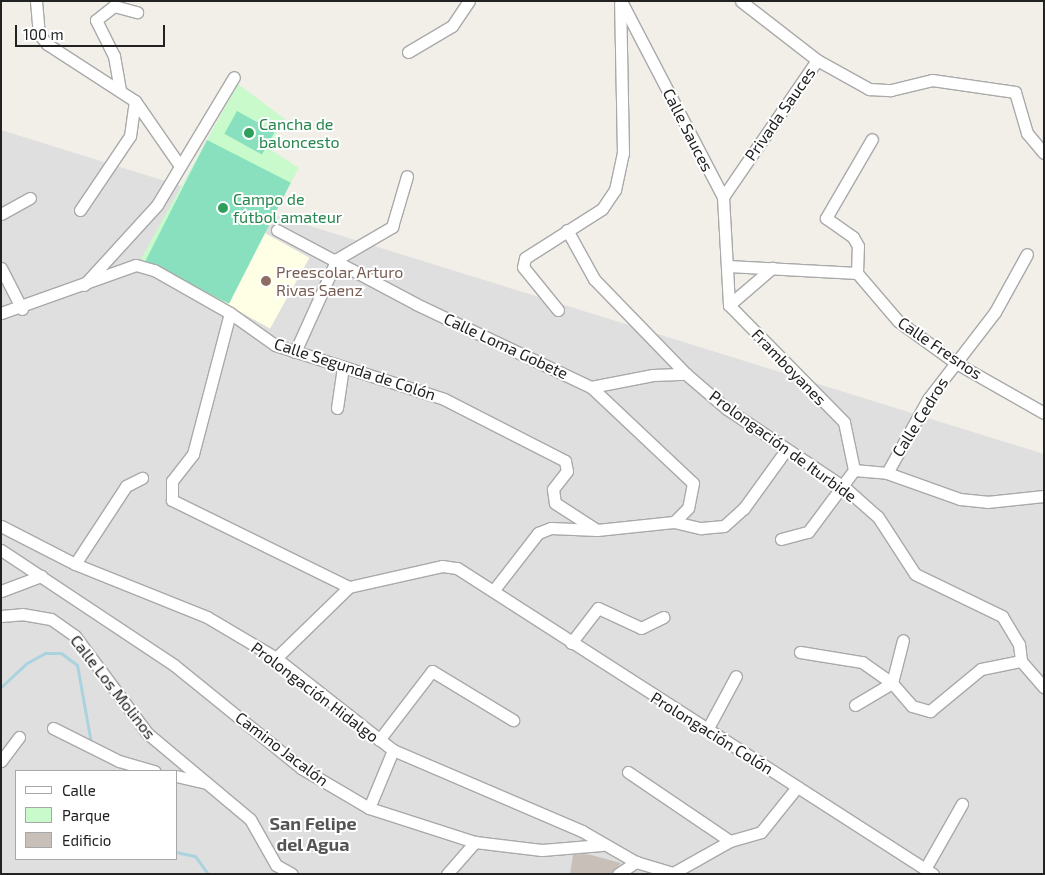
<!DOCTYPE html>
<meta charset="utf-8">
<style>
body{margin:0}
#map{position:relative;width:1045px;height:875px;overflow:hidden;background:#f2efe9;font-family:"Exo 2",sans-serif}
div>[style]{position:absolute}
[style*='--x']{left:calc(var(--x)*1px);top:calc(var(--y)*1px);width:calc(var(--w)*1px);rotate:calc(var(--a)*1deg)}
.residential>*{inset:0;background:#e0dfdf}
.education>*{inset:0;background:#ffffe5;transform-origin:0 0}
.park>*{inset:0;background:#c8facc}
.pitch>*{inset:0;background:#88e0be;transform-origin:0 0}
.stream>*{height:3px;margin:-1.5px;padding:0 1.5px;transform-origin:1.5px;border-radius:1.5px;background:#aad3df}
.building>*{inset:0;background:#c7bfb8}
.roads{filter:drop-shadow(1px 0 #a9a9a9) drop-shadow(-1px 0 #a9a9a9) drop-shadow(0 1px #a9a9a9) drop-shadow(0 -1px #a9a9a9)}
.minor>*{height:11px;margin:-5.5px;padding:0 5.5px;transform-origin:5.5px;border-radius:5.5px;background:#fff}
.dots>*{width:14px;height:14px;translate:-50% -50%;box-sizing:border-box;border:2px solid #fff;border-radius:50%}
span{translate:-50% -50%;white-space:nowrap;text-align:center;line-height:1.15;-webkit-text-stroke:4px #fff;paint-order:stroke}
.street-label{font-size:16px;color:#222}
.leisure-label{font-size:16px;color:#27864d}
.left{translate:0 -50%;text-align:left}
.education-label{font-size:16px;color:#785e54}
.neighbourhood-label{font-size:18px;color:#555;font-weight:700}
.frame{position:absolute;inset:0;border:2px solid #222;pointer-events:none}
.legend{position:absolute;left:15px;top:770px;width:162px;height:90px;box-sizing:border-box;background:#fff;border:1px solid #a7a7a7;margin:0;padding:6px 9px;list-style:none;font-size:15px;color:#222}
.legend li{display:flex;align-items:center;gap:10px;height:25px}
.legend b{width:25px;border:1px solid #a7a7a7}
.scale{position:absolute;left:15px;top:25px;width:150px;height:22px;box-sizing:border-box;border:2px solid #222;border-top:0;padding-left:6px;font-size:15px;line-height:18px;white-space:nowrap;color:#222;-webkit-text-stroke:4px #fff;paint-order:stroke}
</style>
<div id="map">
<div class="residential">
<i style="clip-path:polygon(evenodd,1px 130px,1044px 454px,1044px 874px,1px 874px,1px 130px,16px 771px,176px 771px,176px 859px,16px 859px,16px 771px)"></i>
</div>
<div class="education">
<i style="left:263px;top:232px;width:53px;height:81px;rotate:29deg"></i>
</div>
<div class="park">
<i style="clip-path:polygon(238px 84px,285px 119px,268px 148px,299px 168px,223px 303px,141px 259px)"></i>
</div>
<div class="pitch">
<i style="left:237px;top:111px;width:43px;height:26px;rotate:29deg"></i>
<i style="left:207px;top:140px;width:94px;height:136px;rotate:27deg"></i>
</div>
<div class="stream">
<i style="--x:1;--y:687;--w:35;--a:-43"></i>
<i style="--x:27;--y:663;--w:21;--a:-29"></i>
<i style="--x:45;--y:653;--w:16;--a:0"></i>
<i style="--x:61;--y:653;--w:20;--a:37"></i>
<i style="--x:77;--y:665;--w:79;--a:79.8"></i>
<i style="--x:176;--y:852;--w:19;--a:12"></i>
<i style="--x:195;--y:856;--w:22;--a:54"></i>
</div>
<div class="building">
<i style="clip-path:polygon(583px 854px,591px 855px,621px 863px,611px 874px,570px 874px,573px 855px)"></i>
</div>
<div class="roads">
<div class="minor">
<i style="--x:36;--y:1;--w:33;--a:85"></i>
<i style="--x:39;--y:34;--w:13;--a:51"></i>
<i style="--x:47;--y:44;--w:105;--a:32.9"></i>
<i style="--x:135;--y:101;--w:79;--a:55.3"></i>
<i style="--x:621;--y:1;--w:221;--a:62.5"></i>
<i style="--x:723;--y:197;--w:108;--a:86.8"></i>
<i style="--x:729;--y:305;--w:164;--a:45.5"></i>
<i style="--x:844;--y:422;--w:49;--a:78.2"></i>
<i style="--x:408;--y:52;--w:51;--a:-30.6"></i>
<i style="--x:452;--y:26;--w:30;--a:-56"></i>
<i style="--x:817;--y:60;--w:60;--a:29.1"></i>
<i style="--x:869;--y:89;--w:22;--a:3"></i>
<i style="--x:891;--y:90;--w:42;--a:-13.7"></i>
<i style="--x:932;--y:80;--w:84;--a:8.2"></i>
<i style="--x:1015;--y:92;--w:43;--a:73.7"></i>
<i style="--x:1027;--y:133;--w:26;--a:50"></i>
<i style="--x:120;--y:90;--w:35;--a:-100"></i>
<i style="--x:114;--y:56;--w:40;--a:-116.6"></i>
<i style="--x:96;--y:20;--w:23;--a:-38"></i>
<i style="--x:114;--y:6;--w:24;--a:15"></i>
<i style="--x:723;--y:197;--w:166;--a:-55.5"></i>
<i style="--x:817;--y:60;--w:96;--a:-142.2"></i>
<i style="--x:80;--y:210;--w:89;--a:-56"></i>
<i style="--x:130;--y:136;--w:35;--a:-82"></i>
<i style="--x:1;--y:214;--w:33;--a:-29"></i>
<i style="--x:277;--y:230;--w:157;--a:28"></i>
<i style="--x:416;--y:304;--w:194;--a:25.4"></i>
<i style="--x:591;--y:387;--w:63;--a:-11"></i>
<i style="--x:653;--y:375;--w:33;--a:-2"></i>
<i style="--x:567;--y:230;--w:56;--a:61.1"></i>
<i style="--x:594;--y:279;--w:132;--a:45.9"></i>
<i style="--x:686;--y:374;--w:54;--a:40.5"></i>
<i style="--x:727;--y:409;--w:141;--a:33.7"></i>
<i style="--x:844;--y:487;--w:45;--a:41.4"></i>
<i style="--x:878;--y:517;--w:68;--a:57"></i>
<i style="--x:915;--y:574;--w:97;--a:25.8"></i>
<i style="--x:1002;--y:616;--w:33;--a:59"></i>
<i style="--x:1019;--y:644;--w:17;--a:83"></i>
<i style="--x:1021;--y:661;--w:35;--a:49"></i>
<i style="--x:337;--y:259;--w:64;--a:-30.2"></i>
<i style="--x:392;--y:227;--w:53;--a:-73.6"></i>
<i style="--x:728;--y:266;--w:129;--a:3.1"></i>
<i style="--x:857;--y:273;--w:63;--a:49.5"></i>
<i style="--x:898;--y:321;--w:72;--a:35.9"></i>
<i style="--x:956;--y:363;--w:101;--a:29.6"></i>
<i style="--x:1;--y:268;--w:46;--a:62.9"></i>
<i style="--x:857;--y:273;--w:27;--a:-88"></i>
<i style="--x:858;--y:246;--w:10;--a:-119"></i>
<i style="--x:853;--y:237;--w:33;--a:-145"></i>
<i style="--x:826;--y:218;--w:91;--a:-59.8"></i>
<i style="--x:84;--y:285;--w:108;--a:-47.6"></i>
<i style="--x:157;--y:205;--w:149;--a:-59"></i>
<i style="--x:729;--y:305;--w:57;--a:-40.7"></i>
<i style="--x:558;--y:310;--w:55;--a:-129.1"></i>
<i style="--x:523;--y:267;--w:9;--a:-77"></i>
<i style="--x:525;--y:258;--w:91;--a:-32.5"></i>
<i style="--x:602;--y:209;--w:23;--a:-56"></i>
<i style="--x:615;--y:190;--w:38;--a:-78"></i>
<i style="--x:623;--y:153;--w:150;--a:-91.1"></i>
<i style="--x:1;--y:313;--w:143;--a:-19.6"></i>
<i style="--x:136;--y:265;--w:19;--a:16"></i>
<i style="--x:154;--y:270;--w:87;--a:29.5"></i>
<i style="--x:230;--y:313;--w:55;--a:35.4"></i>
<i style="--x:275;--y:345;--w:177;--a:17.7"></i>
<i style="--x:444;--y:399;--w:136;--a:27.1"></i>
<i style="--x:565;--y:461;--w:10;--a:79"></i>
<i style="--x:567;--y:471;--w:23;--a:128"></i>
<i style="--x:553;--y:489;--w:14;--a:82"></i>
<i style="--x:555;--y:503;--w:50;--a:32.7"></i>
<i style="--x:230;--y:313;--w:146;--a:104.7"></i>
<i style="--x:193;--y:454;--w:34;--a:128"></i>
<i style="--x:172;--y:481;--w:19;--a:90"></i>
<i style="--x:172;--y:500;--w:197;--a:26.2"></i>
<i style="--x:295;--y:352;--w:102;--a:-65.7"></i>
<i style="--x:591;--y:387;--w:140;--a:43.3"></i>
<i style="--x:693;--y:483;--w:25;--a:101"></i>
<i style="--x:688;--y:508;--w:20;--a:135"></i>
<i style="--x:337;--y:408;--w:41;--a:-81.7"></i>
<i style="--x:854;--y:470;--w:33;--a:5"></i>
<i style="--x:887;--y:473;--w:77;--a:19.6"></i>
<i style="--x:960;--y:499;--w:27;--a:6"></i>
<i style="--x:987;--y:502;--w:57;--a:-6"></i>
<i style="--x:887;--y:473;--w:85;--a:-61"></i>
<i style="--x:928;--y:399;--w:110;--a:-52.4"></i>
<i style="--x:995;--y:312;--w:66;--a:-61.1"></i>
<i style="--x:1;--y:526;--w:83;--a:27.2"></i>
<i style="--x:75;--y:564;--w:142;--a:21.9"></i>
<i style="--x:207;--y:617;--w:80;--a:30.7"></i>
<i style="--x:276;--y:658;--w:149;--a:38.2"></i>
<i style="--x:393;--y:750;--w:206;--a:23.2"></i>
<i style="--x:582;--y:831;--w:62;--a:29.9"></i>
<i style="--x:636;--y:862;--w:42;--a:16.7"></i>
<i style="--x:781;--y:539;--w:28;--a:-15"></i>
<i style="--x:808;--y:532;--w:77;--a:-53.4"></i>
<i style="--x:1;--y:550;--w:208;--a:33.6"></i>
<i style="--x:174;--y:665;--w:164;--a:39"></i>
<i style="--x:301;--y:768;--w:79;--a:30.5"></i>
<i style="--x:369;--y:808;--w:111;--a:17.8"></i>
<i style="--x:475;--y:842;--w:67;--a:6.8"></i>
<i style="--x:542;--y:850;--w:60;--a:-4.8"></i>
<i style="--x:75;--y:564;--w:93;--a:-56.8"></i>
<i style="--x:126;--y:486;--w:18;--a:-27"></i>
<i style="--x:1;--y:591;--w:43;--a:-20.6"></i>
<i style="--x:493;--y:591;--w:73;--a:-52.2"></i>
<i style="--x:538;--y:533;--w:14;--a:-21"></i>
<i style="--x:551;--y:528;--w:46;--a:2.5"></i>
<i style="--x:597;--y:530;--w:77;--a:-5.9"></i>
<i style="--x:674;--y:522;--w:28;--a:13"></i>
<i style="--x:701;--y:528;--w:23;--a:-5"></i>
<i style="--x:724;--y:526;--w:27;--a:-42"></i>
<i style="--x:744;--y:508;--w:72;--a:-54.1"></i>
<i style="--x:1;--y:616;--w:21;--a:-5"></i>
<i style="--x:22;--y:614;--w:29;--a:10"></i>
<i style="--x:51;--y:619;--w:29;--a:35"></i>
<i style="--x:75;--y:636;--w:121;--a:53.4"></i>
<i style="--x:147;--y:733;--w:134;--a:39.9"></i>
<i style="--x:250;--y:819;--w:53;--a:60.5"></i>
<i style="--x:276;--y:865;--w:18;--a:29"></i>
<i style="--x:571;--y:643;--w:44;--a:-52.4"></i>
<i style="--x:598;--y:608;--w:47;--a:24.9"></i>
<i style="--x:641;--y:628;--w:25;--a:-26"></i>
<i style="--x:800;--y:652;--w:63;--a:9.2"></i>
<i style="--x:862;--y:662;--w:37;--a:35"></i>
<i style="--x:276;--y:658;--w:102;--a:-44.2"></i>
<i style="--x:349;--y:587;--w:95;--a:-12.7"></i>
<i style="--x:442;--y:566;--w:15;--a:8"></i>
<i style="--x:457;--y:568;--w:566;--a:32.74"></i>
<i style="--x:892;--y:683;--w:44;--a:-75.7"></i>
<i style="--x:855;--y:705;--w:43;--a:-30.7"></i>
<i style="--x:892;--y:683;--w:30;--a:49"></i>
<i style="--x:912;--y:706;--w:19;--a:16"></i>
<i style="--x:930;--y:711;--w:66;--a:-39.5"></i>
<i style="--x:981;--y:669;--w:41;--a:-11.3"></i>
<i style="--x:53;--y:728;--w:74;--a:26.6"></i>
<i style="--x:119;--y:761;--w:37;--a:16"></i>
<i style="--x:707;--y:730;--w:61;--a:-61.8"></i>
<i style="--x:379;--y:740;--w:87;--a:-52.5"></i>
<i style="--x:432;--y:671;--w:95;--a:31.2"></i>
<i style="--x:1;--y:761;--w:30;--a:-53"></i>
<i style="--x:628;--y:772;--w:123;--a:34.1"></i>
<i style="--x:176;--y:776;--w:31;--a:13"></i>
<i style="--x:369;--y:808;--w:63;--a:-67.5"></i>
<i style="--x:925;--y:869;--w:75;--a:-60.4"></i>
<i style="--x:673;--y:873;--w:65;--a:-29.3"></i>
<i style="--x:730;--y:841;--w:32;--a:-16"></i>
<i style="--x:761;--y:832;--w:58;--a:-51.3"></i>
<i style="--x:447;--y:874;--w:43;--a:-48.8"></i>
<i style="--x:618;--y:874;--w:22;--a:-34"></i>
</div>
</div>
<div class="dots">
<i style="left:249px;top:133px;background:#2e9e5b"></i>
<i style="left:223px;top:208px;background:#2e9e5b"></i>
<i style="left:266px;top:281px;background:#8d6e63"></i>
</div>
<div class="street-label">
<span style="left:780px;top:114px;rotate:-55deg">Privada Sauces</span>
<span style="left:688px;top:130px;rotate:63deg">Calle Sauces</span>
<span style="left:506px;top:346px;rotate:25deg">Calle Loma Gobete</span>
<span style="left:940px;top:348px;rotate:34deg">Calle Fresnos</span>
<span style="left:789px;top:367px;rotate:46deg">Framboyanes</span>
<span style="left:355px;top:369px;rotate:18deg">Calle Segunda de Colón</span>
<span style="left:920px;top:417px;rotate:-58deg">Calle Cedros</span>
<span style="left:783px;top:446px;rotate:36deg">Prolongación de Iturbide</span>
<span style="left:113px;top:687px;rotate:52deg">Calle Los Molinos</span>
<span style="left:315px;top:692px;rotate:37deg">Prolongación Hidalgo</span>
<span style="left:712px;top:733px;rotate:32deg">Prolongación Colón</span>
<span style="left:282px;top:749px;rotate:37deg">Camino Jacalón</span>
</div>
<div class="leisure-label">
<span class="left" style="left:259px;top:133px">Cancha de<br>baloncesto</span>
<span class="left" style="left:233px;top:208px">Campo de<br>fútbol amateur</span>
</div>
<div class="education-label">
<span class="left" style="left:276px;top:281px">Preescolar Arturo<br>Rivas Saenz</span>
</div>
<div class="neighbourhood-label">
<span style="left:313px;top:834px">San Felipe<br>del Agua</span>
</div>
<div class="frame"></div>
<ul class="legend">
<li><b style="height:6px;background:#fff"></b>Calle</li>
<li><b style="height:14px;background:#c8facc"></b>Parque</li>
<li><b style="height:14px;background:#c7bfb8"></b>Edificio</li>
</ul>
<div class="scale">100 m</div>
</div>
